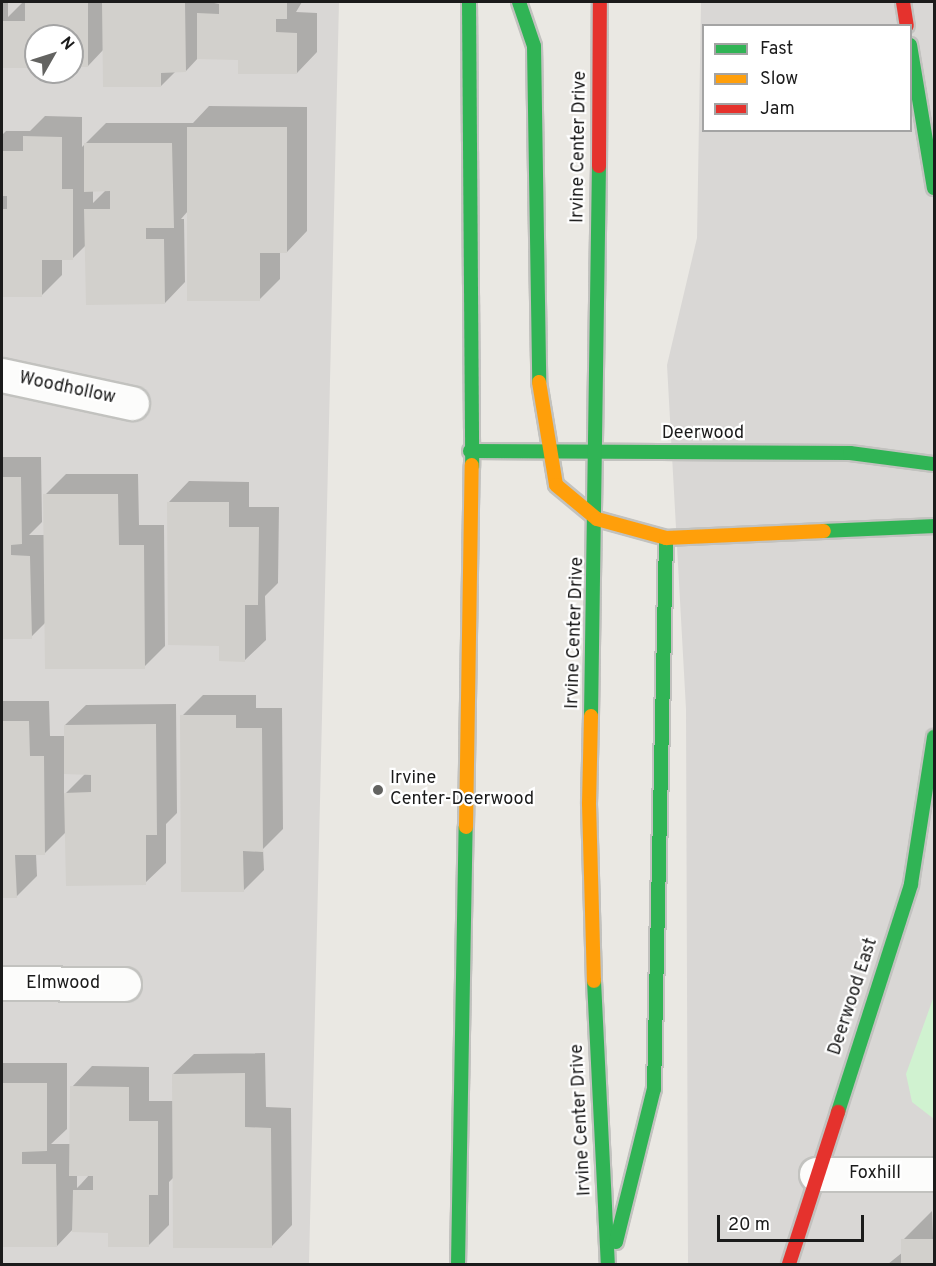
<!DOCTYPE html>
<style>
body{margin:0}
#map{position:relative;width:936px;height:1266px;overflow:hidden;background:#eae8e3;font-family:Overpass,sans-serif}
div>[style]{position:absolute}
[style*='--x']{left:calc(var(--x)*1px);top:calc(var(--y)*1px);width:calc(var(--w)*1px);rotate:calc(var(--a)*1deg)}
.residential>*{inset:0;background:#d9d7d5}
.park>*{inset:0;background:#d0f2d0}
.shadow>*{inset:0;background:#0003}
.building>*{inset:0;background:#d2d0cc;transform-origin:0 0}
.roads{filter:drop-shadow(2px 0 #c2c2bf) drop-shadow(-2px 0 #c2c2bf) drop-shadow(0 2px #c2c2bf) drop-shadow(0 -2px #c2c2bf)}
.street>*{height:33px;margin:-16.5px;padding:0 16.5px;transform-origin:16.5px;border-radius:16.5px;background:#fcfcfb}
.fast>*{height:14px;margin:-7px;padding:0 7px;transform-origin:7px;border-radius:7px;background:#30b455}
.slow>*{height:14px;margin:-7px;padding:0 7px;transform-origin:7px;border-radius:7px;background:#ff9f0a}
.jam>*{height:14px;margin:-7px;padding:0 7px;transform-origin:7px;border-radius:7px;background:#e5322d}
.dots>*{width:16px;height:16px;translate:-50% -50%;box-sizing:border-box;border:3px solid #fff;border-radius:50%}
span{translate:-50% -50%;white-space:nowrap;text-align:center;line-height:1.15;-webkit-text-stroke:4.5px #fff;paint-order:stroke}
.street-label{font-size:18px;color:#1b1b1b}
.poi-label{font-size:18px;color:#1b1b1b}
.left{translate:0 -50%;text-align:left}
.frame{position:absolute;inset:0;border:3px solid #1b1b1b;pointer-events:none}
.legend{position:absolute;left:702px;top:24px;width:210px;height:108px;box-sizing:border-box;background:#fff;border:2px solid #a4a4a4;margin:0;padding:8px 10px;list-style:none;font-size:18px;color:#1b1b1b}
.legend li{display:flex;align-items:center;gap:12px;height:30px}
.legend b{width:30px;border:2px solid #a4a4a4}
.north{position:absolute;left:24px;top:24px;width:60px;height:60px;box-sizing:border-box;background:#fff;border:2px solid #a4a4a4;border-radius:50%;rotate:51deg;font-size:16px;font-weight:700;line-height:24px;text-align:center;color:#1b1b1b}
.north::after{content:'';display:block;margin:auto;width:21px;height:27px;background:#636361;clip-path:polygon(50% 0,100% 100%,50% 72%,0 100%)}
.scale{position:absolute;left:717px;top:1215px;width:147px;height:27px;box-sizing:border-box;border:3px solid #1b1b1b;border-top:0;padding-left:8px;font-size:18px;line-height:21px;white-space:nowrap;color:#1b1b1b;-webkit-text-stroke:4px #fff;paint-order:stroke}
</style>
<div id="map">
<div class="residential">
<i style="clip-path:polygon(evenodd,2px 2px,339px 2px,309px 1264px,2px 1264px,2px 2px,36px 36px,72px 36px,72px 72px,36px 72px,36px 36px)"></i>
<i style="clip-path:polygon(evenodd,701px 2px,934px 2px,934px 1264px,688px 1264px,686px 709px,667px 365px,697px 238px,701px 2px,704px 26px,910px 26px,910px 130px,704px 130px,704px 26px)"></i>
</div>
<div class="park">
<i style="clip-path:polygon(934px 996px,934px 1119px,912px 1102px,906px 1074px)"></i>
</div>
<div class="shadow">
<i style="clip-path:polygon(2px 2px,8px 2px,8px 17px,23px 2px,302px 2px,296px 12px,317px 13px,317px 52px,297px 73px,239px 58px,199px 57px,186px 71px,176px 71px,161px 86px,104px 49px,88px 66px,72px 66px,72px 36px,36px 36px,36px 66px,2px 61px)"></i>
<i style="clip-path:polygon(evenodd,209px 106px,307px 107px,307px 231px,287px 252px,280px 252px,280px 279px,259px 300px,188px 211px,181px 219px,184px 219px,185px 282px,165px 303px,87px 244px,72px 259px,62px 258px,62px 275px,41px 296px,2px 295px,2px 135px,6px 131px,30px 131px,45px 116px,82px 117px,82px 147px,106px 123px,193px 123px,209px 106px,93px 190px,106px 190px,93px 203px,93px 190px)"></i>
<i style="clip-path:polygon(2px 457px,41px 457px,42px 522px,29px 535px,45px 535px,45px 495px,66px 474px,138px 474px,139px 525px,164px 525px,165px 646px,144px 667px,46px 622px,31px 637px,2px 637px)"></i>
<i style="clip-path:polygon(189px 481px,249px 482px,249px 507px,279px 507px,278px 583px,265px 596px,266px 640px,245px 660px,220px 644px,169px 502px)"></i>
<i style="clip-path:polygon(203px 695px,256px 695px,256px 708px,282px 708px,283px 829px,263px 849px,264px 870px,243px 891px,182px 716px)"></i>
<i style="clip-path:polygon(evenodd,2px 701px,49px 701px,50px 736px,65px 736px,65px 725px,86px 705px,176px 704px,177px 813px,166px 824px,166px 863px,145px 883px,66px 832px,44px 854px,36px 854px,37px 876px,16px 897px,2px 897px,2px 701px,64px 773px,86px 773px,64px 795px,64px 773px)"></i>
<i style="clip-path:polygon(evenodd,265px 1053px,266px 1107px,291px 1108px,292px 1225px,272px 1246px,174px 1177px,169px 1182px,169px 1225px,148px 1246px,109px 1231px,74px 1228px,57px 1246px,2px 1246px,2px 1063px,67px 1063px,67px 1129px,51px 1144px,71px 1144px,72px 1087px,92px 1066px,149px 1067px,149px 1101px,173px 1101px,173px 1074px,194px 1054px,265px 1053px,90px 1174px,81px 1184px,77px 1188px,77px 1175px,90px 1174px)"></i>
<i style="clip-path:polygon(932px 1211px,934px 1264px,888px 1264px,903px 1252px,903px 1240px)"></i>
</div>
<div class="building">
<i style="clip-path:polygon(25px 2px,88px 2px,88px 67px,72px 67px,72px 36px,36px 36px,36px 68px,2px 68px,2px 21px,25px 21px)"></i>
<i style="clip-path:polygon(102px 2px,185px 2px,186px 72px,161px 73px,161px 87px,103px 87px)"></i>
<i style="clip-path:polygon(209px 2px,287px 2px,287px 19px,276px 19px,276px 32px,297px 33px,297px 74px,238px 74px,238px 60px,197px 59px,197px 13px,219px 14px,219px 4px)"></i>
<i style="clip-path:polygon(187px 127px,287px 127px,287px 253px,260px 253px,260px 301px,187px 301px)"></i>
<i style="clip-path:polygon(23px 136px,62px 137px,62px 189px,73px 189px,73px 260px,42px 260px,42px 297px,2px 297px,2px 209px,7px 209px,7px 196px,2px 196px,2px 151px,23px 151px)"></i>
<i style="clip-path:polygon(84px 143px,172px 143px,174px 228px,146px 228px,146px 239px,164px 239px,165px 304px,86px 305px,84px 209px,110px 209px,110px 191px,84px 192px)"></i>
<i style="clip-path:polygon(2px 477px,21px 477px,22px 544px,11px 545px,11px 555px,30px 556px,32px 639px,2px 639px)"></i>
<i style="clip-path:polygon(43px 494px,118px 494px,119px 545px,144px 545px,145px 669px,45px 669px)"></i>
<i style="clip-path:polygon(167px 502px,229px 502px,229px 527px,259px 527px,258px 605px,245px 605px,245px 662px,219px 661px,219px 646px,168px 645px)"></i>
<i style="clip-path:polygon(180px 715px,236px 715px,236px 728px,262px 728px,263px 852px,243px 851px,244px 892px,181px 892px)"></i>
<i style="clip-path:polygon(2px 721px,29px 721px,30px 756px,44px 756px,45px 855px,15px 855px,17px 898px,2px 898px)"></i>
<i style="clip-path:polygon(156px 724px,157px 835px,146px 835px,146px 885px,66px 886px,64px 793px,91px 792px,91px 775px,64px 774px,64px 725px)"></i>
<i style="clip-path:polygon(245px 1073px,245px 1127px,271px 1128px,272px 1248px,173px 1248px,172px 1074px)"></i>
<i style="clip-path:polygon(2px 1083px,47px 1083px,47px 1151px,22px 1152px,22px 1164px,56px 1164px,57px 1247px,2px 1247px)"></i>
<i style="clip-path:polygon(70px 1086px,129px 1087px,129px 1121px,158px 1121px,158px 1195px,149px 1195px,149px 1247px,108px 1247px,108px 1233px,72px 1232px,73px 1190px,93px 1190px,93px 1176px,69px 1176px)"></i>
<i style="left:901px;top:1239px;width:33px;height:25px"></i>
</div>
<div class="roads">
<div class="street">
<i style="--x:2;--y:375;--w:133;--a:12.2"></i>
<i style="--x:2;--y:983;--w:122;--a:0.5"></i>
<i style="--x:816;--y:1174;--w:118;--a:0"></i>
</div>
<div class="fast">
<i style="--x:469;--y:2;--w:463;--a:89.6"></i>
<i style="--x:519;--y:2;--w:46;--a:71.2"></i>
<i style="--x:534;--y:46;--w:336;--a:89.1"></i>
<i style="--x:910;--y:45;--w:145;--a:80.5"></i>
<i style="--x:470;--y:451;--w:380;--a:0.3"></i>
<i style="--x:850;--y:453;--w:85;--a:7.5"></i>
<i style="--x:824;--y:531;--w:110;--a:-2.6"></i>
<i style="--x:591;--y:716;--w:550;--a:-89.17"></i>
<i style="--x:594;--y:981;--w:283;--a:87.2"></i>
<i style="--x:838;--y:1112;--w:239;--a:-72.2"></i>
<i style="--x:911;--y:884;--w:149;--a:-81.1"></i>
<i style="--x:616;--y:1242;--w:158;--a:-76.1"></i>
<i style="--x:654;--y:1089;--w:551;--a:-88.75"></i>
<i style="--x:458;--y:1264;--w:437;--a:-89"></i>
</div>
<div class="slow">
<i style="--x:539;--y:382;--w:104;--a:80.6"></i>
<i style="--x:556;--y:485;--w:53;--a:39.7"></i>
<i style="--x:597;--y:519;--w:72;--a:15.4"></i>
<i style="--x:666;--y:538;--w:158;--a:-2.5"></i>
<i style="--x:591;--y:716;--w:88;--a:91.3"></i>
<i style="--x:589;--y:804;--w:177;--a:88.4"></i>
<i style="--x:466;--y:827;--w:362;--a:-89.1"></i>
</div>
<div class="jam">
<i style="--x:903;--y:2;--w:24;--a:81"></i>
<i style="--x:599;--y:166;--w:164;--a:-89.7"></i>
<i style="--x:789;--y:1264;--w:160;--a:-72.1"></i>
</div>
</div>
<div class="dots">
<i style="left:378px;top:790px;background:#636361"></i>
</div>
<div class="street-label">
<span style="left:580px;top:147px;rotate:-89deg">Irvine Center Drive</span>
<span style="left:67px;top:389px;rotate:12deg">Woodhollow</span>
<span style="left:703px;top:434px">Deerwood</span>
<span style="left:576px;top:633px;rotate:-88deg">Irvine Center Drive</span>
<span style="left:63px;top:984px">Elmwood</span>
<span style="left:854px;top:997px;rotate:-72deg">Deerwood East</span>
<span style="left:582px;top:1120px;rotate:-93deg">Irvine Center Drive</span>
<span style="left:875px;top:1174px">Foxhill</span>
</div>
<div class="poi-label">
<span class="left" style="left:390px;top:790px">Irvine<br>Center-Deerwood</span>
</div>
<div class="frame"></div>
<ul class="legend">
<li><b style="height:8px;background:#30b455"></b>Fast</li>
<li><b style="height:8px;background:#ff9f0a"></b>Slow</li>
<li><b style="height:8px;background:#e5322d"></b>Jam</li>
</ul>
<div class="north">N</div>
<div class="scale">20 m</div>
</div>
